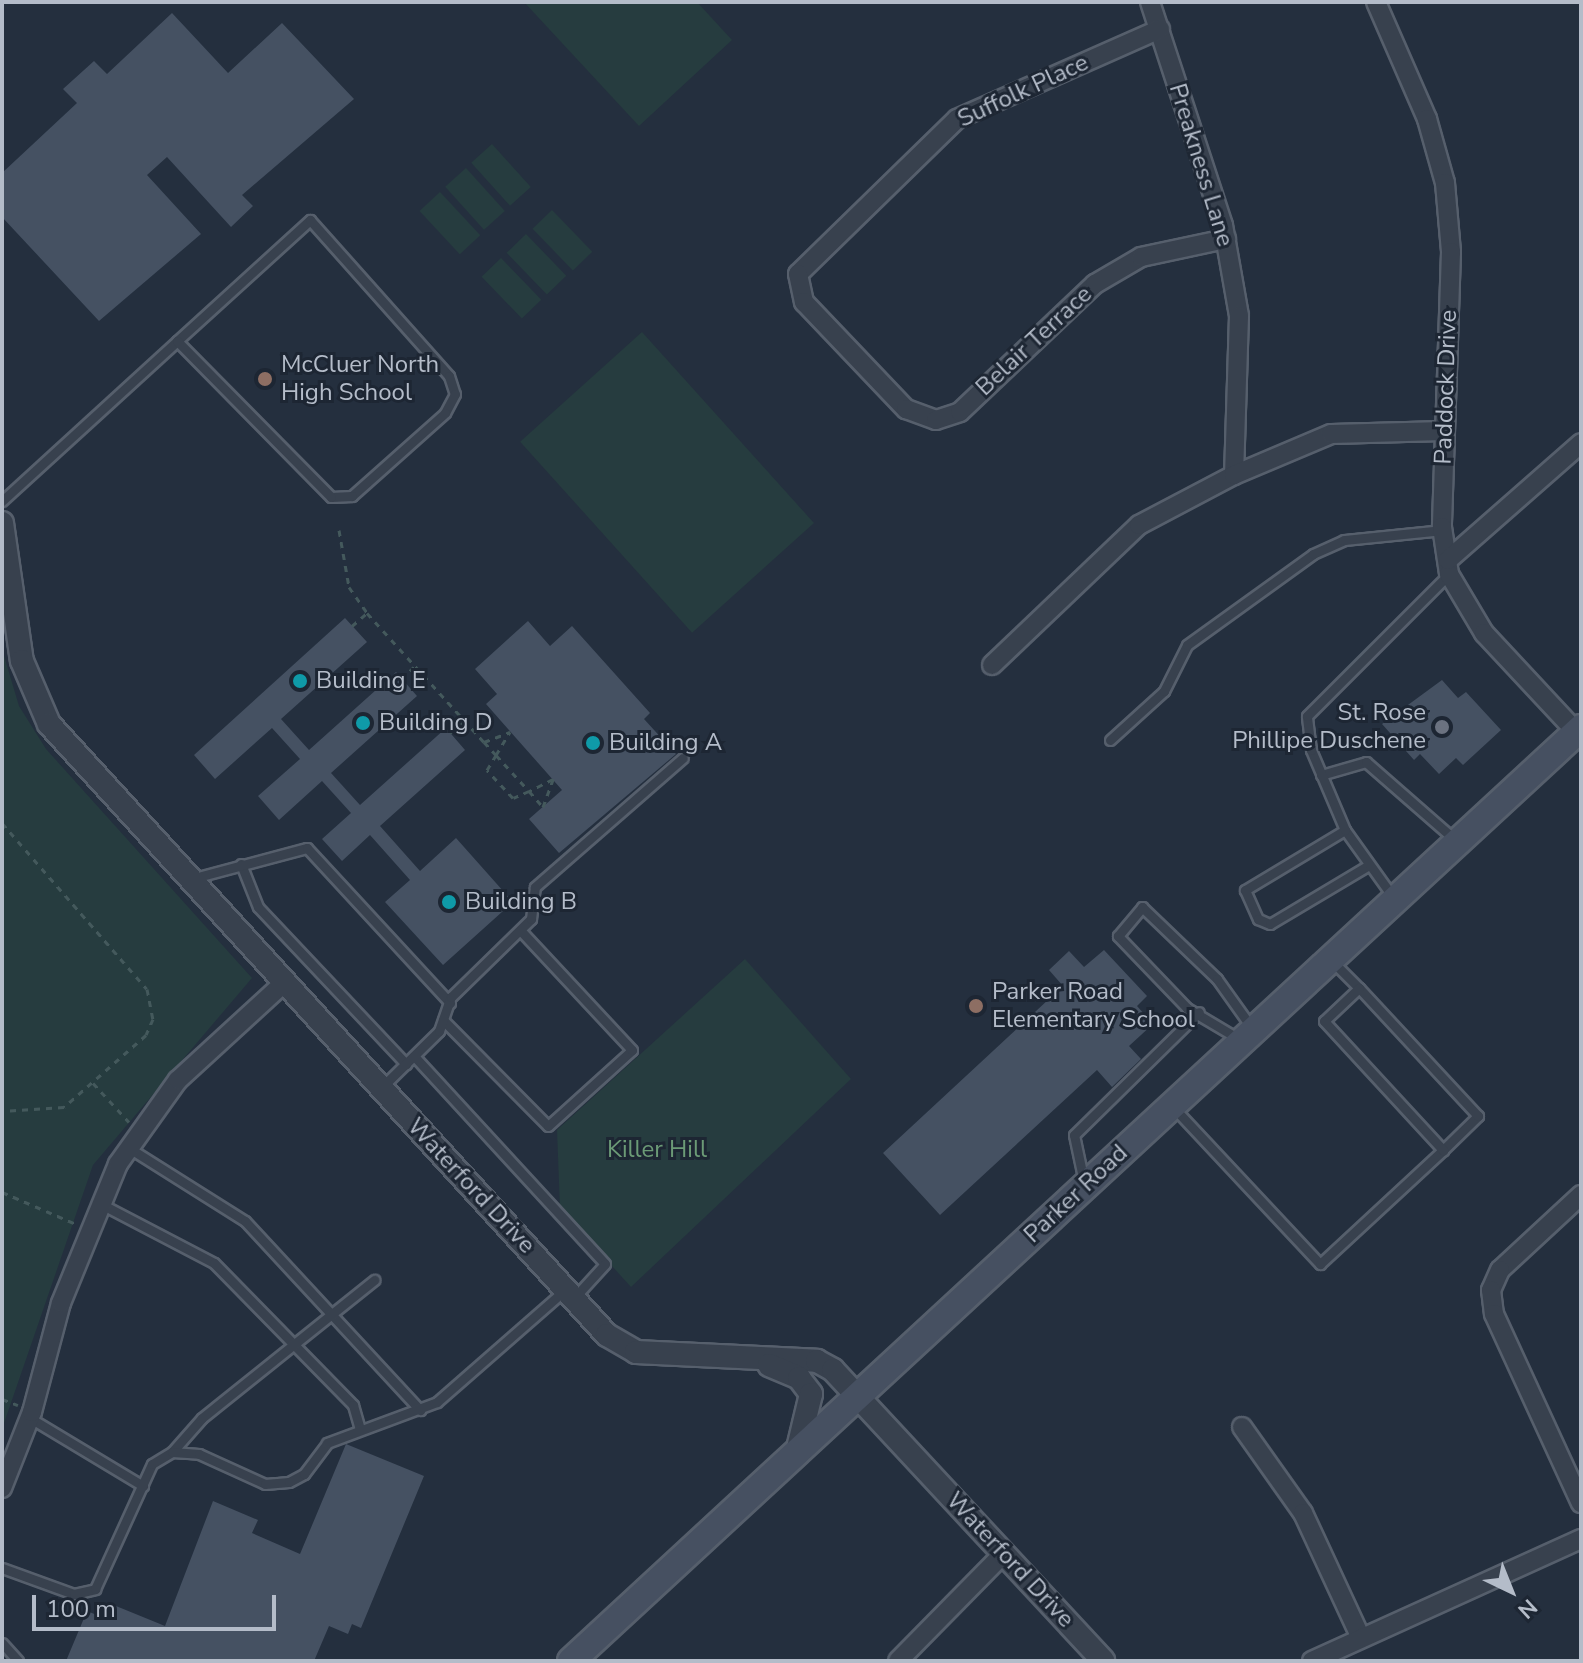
<!DOCTYPE html>
<style>
body{margin:0}
#map{position:relative;width:1583px;height:1663px;overflow:hidden;background:#242f3e;font-family:"Nunito Sans",sans-serif}
div>[style]{position:absolute}
[style*='--x']{left:calc(var(--x)*1px);top:calc(var(--y)*1px);width:calc(var(--w)*1px);rotate:calc(var(--a)*1deg)}
.green>*{inset:0;background:#263c3f;transform-origin:0 0}
.building>*{inset:0;background:#455162}
.path>*{height:3px;margin-top:-1.5px;transform-origin:0;background:repeating-linear-gradient(90deg,#44595c 0 6px,transparent 0 12px)}
.roads{filter:drop-shadow(2px 0 #565f6c) drop-shadow(-2px 0 #565f6c) drop-shadow(0 2px #565f6c) drop-shadow(0 -2px #565f6c)}
.service>*{height:9px;margin:-4.5px;padding:0 4.5px;transform-origin:4.5px;border-radius:4.5px;background:#38414e}
.minor>*{height:18px;margin:-9px;padding:0 9px;transform-origin:9px;border-radius:9px;background:#38414e}
.tertiary>*{height:22px;margin:-11px;padding:0 11px;transform-origin:11px;border-radius:11px;background:#38414e}
.secondary>*{height:26px;margin:-13px;padding:0 13px;transform-origin:13px;border-radius:13px;background:#465061}
.dots>*{width:22px;height:22px;translate:-50% -50%;box-sizing:border-box;border:4px solid #1d2633;border-radius:50%}
span{translate:-50% -50%;white-space:nowrap;text-align:center;line-height:1.15;-webkit-text-stroke:6px #1d2633;paint-order:stroke}
.street-label{font-size:24px;color:#b4bcc9}
.poi-label{font-size:24px;color:#b4bcc9}
.left{translate:0 -50%;text-align:left}
.right{translate:-100% -50%;text-align:right}
.park-label{font-size:24px;color:#6b9a76}
.frame{position:absolute;inset:0;border:4px solid #b4bcc9;pointer-events:none}
.north{position:absolute;left:1471px;top:1551px;width:80px;height:80px;-webkit-text-stroke:6px #1d2633;paint-order:stroke;rotate:137deg;font-size:22px;font-weight:700;line-height:32px;text-align:center;color:#b4bcc9}
.north::after{content:'';display:block;margin:auto;width:28px;height:36px;background:#b4bcc9;clip-path:polygon(50% 0,100% 100%,50% 72%,0 100%)}
.scale{position:absolute;left:32px;top:1595px;width:244px;height:36px;box-sizing:border-box;border:4px solid #b4bcc9;border-top:0;padding-left:10px;font-size:24px;line-height:28px;white-space:nowrap;color:#b4bcc9;-webkit-text-stroke:6px #1d2633;paint-order:stroke}
</style>
<div id="map">
<div class="green">
<i style="clip-path:polygon(524px 2px,697px 2px,732px 40px,639px 126px)"></i>
<i style="left:492px;top:144px;width:58px;height:28px;rotate:48deg"></i>
<i style="left:466px;top:168px;width:58px;height:28px;rotate:48deg"></i>
<i style="left:440px;top:192px;width:59px;height:28px;rotate:47deg"></i>
<i style="left:552px;top:210px;width:58px;height:27px;rotate:46deg"></i>
<i style="left:526px;top:234px;width:58px;height:27px;rotate:46deg"></i>
<i style="left:501px;top:258px;width:58px;height:27px;rotate:46deg"></i>
<i style="left:642px;top:332px;width:257px;height:164px;rotate:48deg"></i>
<i style="clip-path:polygon(2px 649px,19px 706px,46px 749px,252px 978px,93px 1165px,2px 1429px)"></i>
<i style="clip-path:polygon(745px 959px,851px 1079px,631px 1287px,560px 1209px,557px 1130px)"></i>
</div>
<div class="building">
<i style="clip-path:polygon(172px 13px,228px 73px,282px 23px,354px 99px,242px 195px,253px 206px,231px 227px,167px 157px,147px 175px,201px 234px,99px 321px,2px 217px,2px 173px,77px 103px,63px 89px,94px 61px,107px 74px)"></i>
<i style="clip-path:polygon(345px 618px,367px 642px,281px 719px,309px 750px,396px 672px,417px 696px,331px 773px,360px 805px,446px 728px,465px 750px,380px 826px,420px 871px,456px 838px,513px 902px,443px 965px,385px 902px,410px 880px,370px 835px,342px 861px,322px 839px,351px 813px,322px 781px,279px 820px,258px 796px,300px 759px,272px 728px,215px 779px,194px 755px)"></i>
<i style="clip-path:polygon(528px 621px,550px 646px,572px 626px,650px 713px,644px 719px,676px 754px,559px 853px,529px 819px,562px 790px,486px 704px,497px 694px,475px 669px)"></i>
<i style="clip-path:polygon(1442px 680px,1458px 698px,1466px 692px,1501px 730px,1463px 765px,1456px 758px,1439px 774px,1420px 754px,1414px 760px,1382px 724px)"></i>
<i style="clip-path:polygon(1104px 950px,1147px 996px,1137px 1006px,1153px 1024px,1129px 1046px,1141px 1059px,1112px 1087px,1097px 1070px,940px 1215px,883px 1153px,1063px 986px,1049px 970px,1069px 951px,1084px 967px)"></i>
<i style="clip-path:polygon(346px 1444px,424px 1476px,361px 1628px,352px 1624px,348px 1634px,329px 1626px,314px 1661px,66px 1661px,87px 1611px,109px 1620px,116px 1606px,165px 1626px,213px 1501px,258px 1520px,252px 1533px,300px 1554px)"></i>
</div>
<div class="path">
<i style="--x:339;--y:530;--w:58;--a:80"></i>
<i style="--x:349;--y:587;--w:32;--a:55"></i>
<i style="--x:367;--y:613;--w:174;--a:47.8"></i>
<i style="--x:484;--y:742;--w:18;--a:47"></i>
<i style="--x:496;--y:755;--w:49;--a:47.5"></i>
<i style="--x:529;--y:791;--w:21;--a:49"></i>
<i style="--x:543;--y:807;--w:30;--a:-70"></i>
<i style="--x:553;--y:779;--w:27;--a:153"></i>
<i style="--x:529;--y:791;--w:17;--a:156"></i>
<i style="--x:513;--y:798;--w:38;--a:-133"></i>
<i style="--x:487;--y:770;--w:17;--a:-59"></i>
<i style="--x:496;--y:755;--w:27;--a:-59"></i>
<i style="--x:352;--y:626;--w:20;--a:-41"></i>
<i style="--x:401;--y:679;--w:19;--a:-43"></i>
<i style="--x:450;--y:733;--w:19;--a:-43"></i>
<i style="--x:484;--y:742;--w:28;--a:-21"></i>
<i style="--x:2;--y:823;--w:220;--a:48.9"></i>
<i style="--x:147;--y:989;--w:31;--a:79"></i>
<i style="--x:153;--y:1019;--w:17;--a:114"></i>
<i style="--x:146;--y:1035;--w:109;--a:138.7"></i>
<i style="--x:64;--y:1107;--w:62;--a:176.3"></i>
<i style="--x:93;--y:1083;--w:53;--a:47.3"></i>
<i style="--x:2;--y:1192;--w:81;--a:23.4"></i>
<i style="--x:2;--y:1399;--w:17;--a:21"></i>
</div>
<div class="roads">
<div class="service">
<i style="--x:2;--y:501;--w:237;--a:-42.4"></i>
<i style="--x:177;--y:341;--w:180;--a:-42.3"></i>
<i style="--x:310;--y:220;--w:209;--a:48.3"></i>
<i style="--x:449;--y:376;--w:19;--a:72"></i>
<i style="--x:455;--y:394;--w:21;--a:118"></i>
<i style="--x:445;--y:413;--w:125;--a:138.3"></i>
<i style="--x:352;--y:496;--w:21;--a:177"></i>
<i style="--x:331;--y:497;--w:219;--a:-134.6"></i>
<i style="--x:1110;--y:740;--w:73;--a:-42.2"></i>
<i style="--x:1164;--y:691;--w:51;--a:-63.4"></i>
<i style="--x:1187;--y:645;--w:155;--a:-35.8"></i>
<i style="--x:1313;--y:554;--w:34;--a:-24"></i>
<i style="--x:1344;--y:540;--w:100;--a:-5.8"></i>
<i style="--x:1321;--y:775;--w:47;--a:-16.1"></i>
<i style="--x:1366;--y:762;--w:118;--a:41.2"></i>
<i style="--x:1345;--y:830;--w:117;--a:149"></i>
<i style="--x:1245;--y:890;--w:32;--a:66"></i>
<i style="--x:1258;--y:919;--w:13;--a:23"></i>
<i style="--x:1270;--y:924;--w:115;--a:-30.8"></i>
<i style="--x:241;--y:864;--w:46;--a:68.4"></i>
<i style="--x:258;--y:907;--w:216;--a:46.7"></i>
<i style="--x:194;--y:878;--w:117;--a:-14.9"></i>
<i style="--x:307;--y:848;--w:211;--a:47.3"></i>
<i style="--x:1393;--y:897;--w:82;--a:-125.6"></i>
<i style="--x:1345;--y:830;--w:87;--a:-113"></i>
<i style="--x:1311;--y:750;--w:34;--a:-97"></i>
<i style="--x:1307;--y:716;--w:201;--a:-45"></i>
<i style="--x:1333;--y:962;--w:37;--a:45"></i>
<i style="--x:443;--y:1020;--w:149;--a:45.3"></i>
<i style="--x:548;--y:1126;--w:113;--a:-42.1"></i>
<i style="--x:632;--y:1050;--w:164;--a:-133"></i>
<i style="--x:1239;--y:1039;--w:61;--a:-149.2"></i>
<i style="--x:1187;--y:1008;--w:100;--a:-133.8"></i>
<i style="--x:1118;--y:936;--w:38;--a:-50"></i>
<i style="--x:1142;--y:907;--w:104;--a:43.8"></i>
<i style="--x:1217;--y:979;--w:60;--a:54.5"></i>
<i style="--x:414;--y:1056;--w:282;--a:47.4"></i>
<i style="--x:605;--y:1264;--w:46;--a:132.4"></i>
<i style="--x:381;--y:1088;--w:81;--a:-44.5"></i>
<i style="--x:439;--y:1031;--w:36;--a:-71"></i>
<i style="--x:451;--y:997;--w:112;--a:-44.3"></i>
<i style="--x:531;--y:919;--w:32;--a:-83"></i>
<i style="--x:535;--y:887;--w:196;--a:-41.1"></i>
<i style="--x:1174;--y:1108;--w:214;--a:46.9"></i>
<i style="--x:1320;--y:1264;--w:168;--a:-42.8"></i>
<i style="--x:1443;--y:1150;--w:49;--a:-44.2"></i>
<i style="--x:1478;--y:1116;--w:175;--a:-132.9"></i>
<i style="--x:1359;--y:988;--w:48;--a:136.7"></i>
<i style="--x:1324;--y:1021;--w:176;--a:47.3"></i>
<i style="--x:129;--y:1148;--w:137;--a:32.2"></i>
<i style="--x:245;--y:1221;--w:258;--a:47.2"></i>
<i style="--x:1084;--y:1182;--w:48;--a:-102"></i>
<i style="--x:1074;--y:1135;--w:175;--a:-44.5"></i>
<i style="--x:101;--y:1204;--w:127;--a:27.6"></i>
<i style="--x:214;--y:1263;--w:199;--a:45.6"></i>
<i style="--x:353;--y:1405;--w:25;--a:74"></i>
<i style="--x:30;--y:1418;--w:132;--a:31"></i>
<i style="--x:172;--y:1452;--w:45;--a:-48.6"></i>
<i style="--x:202;--y:1418;--w:221;--a:-38.7"></i>
<i style="--x:2;--y:1568;--w:77;--a:19.9"></i>
<i style="--x:74;--y:1594;--w:22;--a:-13"></i>
<i style="--x:95;--y:1589;--w:137;--a:-65.5"></i>
<i style="--x:152;--y:1464;--w:23;--a:-31"></i>
<i style="--x:172;--y:1452;--w:27;--a:4"></i>
<i style="--x:199;--y:1454;--w:72;--a:24.4"></i>
<i style="--x:265;--y:1484;--w:24;--a:-5"></i>
<i style="--x:289;--y:1482;--w:17;--a:-28"></i>
<i style="--x:304;--y:1474;--w:39;--a:-53"></i>
<i style="--x:327;--y:1443;--w:117;--a:-20.4"></i>
<i style="--x:437;--y:1402;--w:171;--a:-41.2"></i>
<i style="--x:2;--y:1643;--w:24;--a:48"></i>
</div>
<div class="minor">
<i style="--x:1150;--y:2;--w:235;--a:71.9"></i>
<i style="--x:1223;--y:225;--w:92;--a:80"></i>
<i style="--x:1239;--y:316;--w:159;--a:91.8"></i>
<i style="--x:1376;--y:2;--w:128;--a:66.4"></i>
<i style="--x:1427;--y:119;--w:66;--a:74.3"></i>
<i style="--x:1445;--y:183;--w:69;--a:85"></i>
<i style="--x:1451;--y:252;--w:275;--a:91.9"></i>
<i style="--x:1442;--y:527;--w:48;--a:81.5"></i>
<i style="--x:1449;--y:574;--w:69;--a:59.3"></i>
<i style="--x:1484;--y:633;--w:142;--a:47"></i>
<i style="--x:1160;--y:29;--w:222;--a:156.1"></i>
<i style="--x:957;--y:119;--w:222;--a:135.7"></i>
<i style="--x:798;--y:274;--w:29;--a:78"></i>
<i style="--x:804;--y:302;--w:148;--a:46.4"></i>
<i style="--x:906;--y:409;--w:32;--a:20"></i>
<i style="--x:936;--y:420;--w:25;--a:-18"></i>
<i style="--x:960;--y:412;--w:186;--a:-43.5"></i>
<i style="--x:1095;--y:284;--w:53;--a:-30.4"></i>
<i style="--x:1141;--y:257;--w:87;--a:-12"></i>
<i style="--x:1448;--y:560;--w:177;--a:-41.3"></i>
<i style="--x:992;--y:665;--w:203;--a:-43.6"></i>
<i style="--x:1139;--y:525;--w:107;--a:-27.8"></i>
<i style="--x:1234;--y:475;--w:105;--a:-22.9"></i>
<i style="--x:1331;--y:434;--w:113;--a:-1.5"></i>
<i style="--x:1581;--y:1195;--w:110;--a:137.2"></i>
<i style="--x:1500;--y:1270;--w:22;--a:114"></i>
<i style="--x:1491;--y:1290;--w:24;--a:83"></i>
<i style="--x:1494;--y:1314;--w:208;--a:65.3"></i>
<i style="--x:1242;--y:1427;--w:105;--a:54.7"></i>
<i style="--x:1303;--y:1513;--w:138;--a:65.1"></i>
<i style="--x:2;--y:1488;--w:82;--a:-68.5"></i>
<i style="--x:32;--y:1412;--w:113;--a:-75.1"></i>
<i style="--x:61;--y:1303;--w:150;--a:-67.7"></i>
<i style="--x:118;--y:1164;--w:103;--a:-54.5"></i>
<i style="--x:178;--y:1080;--w:144;--a:-42.5"></i>
<i style="--x:898;--y:1661;--w:151;--a:-45.5"></i>
<i style="--x:1312;--y:1661;--w:295;--a:-24.4"></i>
</div>
<div class="tertiary">
<i style="--x:2;--y:523;--w:139;--a:81.8"></i>
<i style="--x:22;--y:661;--w:69;--a:66.8"></i>
<i style="--x:49;--y:724;--w:827;--a:47.6"></i>
<i style="--x:607;--y:1335;--w:34;--a:30"></i>
<i style="--x:636;--y:1352;--w:181;--a:2.8"></i>
<i style="--x:817;--y:1361;--w:18;--a:29"></i>
<i style="--x:833;--y:1370;--w:397;--a:47.1"></i>
<i style="--x:769;--y:1365;--w:33;--a:23"></i>
<i style="--x:799;--y:1378;--w:20;--a:53"></i>
<i style="--x:811;--y:1394;--w:56;--a:103.5"></i>
</div>
<div class="secondary">
<i style="--x:571;--y:1661;--w:1375;--a:-42.73"></i>
</div>
</div>
<div class="dots">
<i style="left:265px;top:379px;background:#8d6e63"></i>
<i style="left:300px;top:681px;background:#0f9aa8"></i>
<i style="left:363px;top:723px;background:#0f9aa8"></i>
<i style="left:1442px;top:727px;background:#6b7280"></i>
<i style="left:593px;top:743px;background:#0f9aa8"></i>
<i style="left:449px;top:902px;background:#0f9aa8"></i>
<i style="left:976px;top:1006px;background:#8d6e63"></i>
</div>
<div class="street-label">
<span style="left:1023px;top:91px;rotate:-25deg">Suffolk Place</span>
<span style="left:1201px;top:165px;rotate:73deg">Preakness Lane</span>
<span style="left:1034px;top:341px;rotate:-43deg">Belair Terrace</span>
<span style="left:1446px;top:387px;rotate:-88deg">Paddock Drive</span>
<span style="left:471px;top:1186px;rotate:47deg">Waterford Drive</span>
<span style="left:1076px;top:1194px;rotate:-43deg">Parker Road</span>
<span style="left:1010px;top:1560px;rotate:47deg">Waterford Drive</span>
</div>
<div class="poi-label">
<span class="left" style="left:281px;top:379px">McCluer North<br>High School</span>
<span class="left" style="left:316px;top:681px">Building E</span>
<span class="right" style="left:1426px;top:727px">St. Rose<br>Phillipe Duschene</span>
<span class="left" style="left:379px;top:723px">Building D</span>
<span class="left" style="left:609px;top:743px">Building A</span>
<span class="left" style="left:465px;top:902px">Building B</span>
<span class="left" style="left:992px;top:1006px">Parker Road<br>Elementary School</span>
</div>
<div class="park-label">
<span style="left:657px;top:1150px">Killer Hill</span>
</div>
<div class="frame"></div>
<div class="north">N</div>
<div class="scale">100 m</div>
</div>
